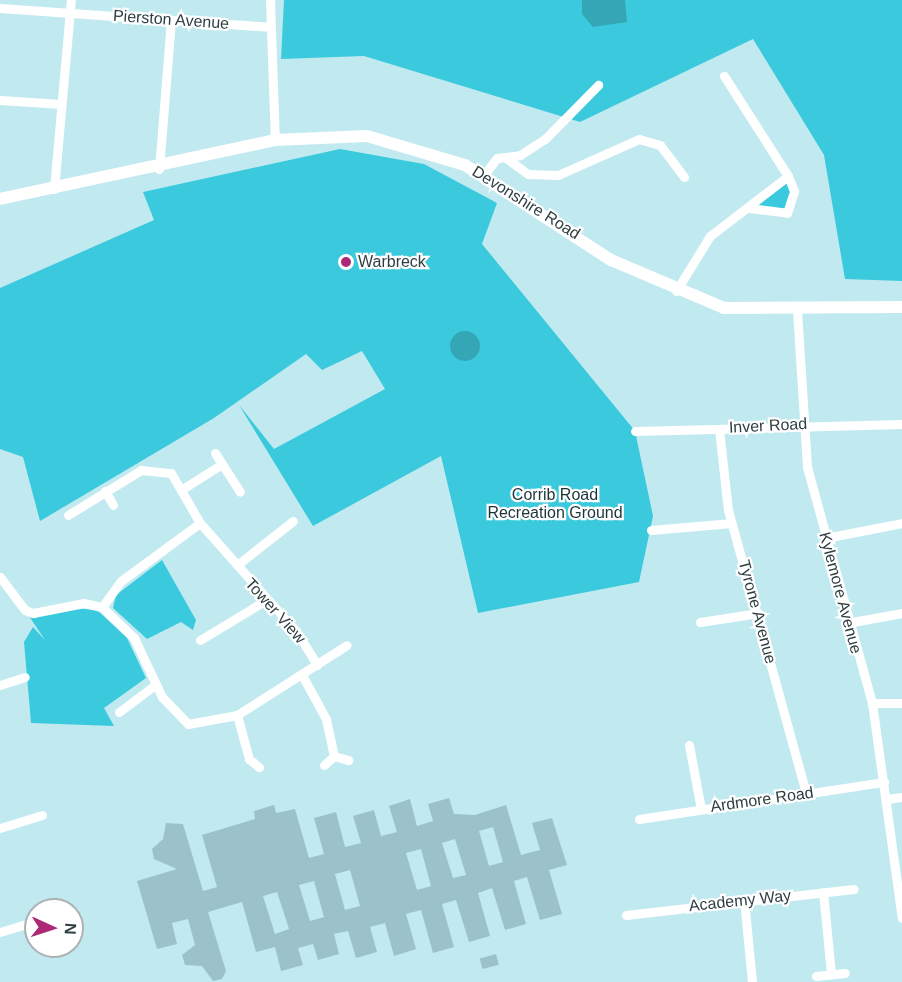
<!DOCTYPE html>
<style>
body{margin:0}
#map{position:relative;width:902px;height:982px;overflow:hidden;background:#c1e9f0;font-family:Helvetica,sans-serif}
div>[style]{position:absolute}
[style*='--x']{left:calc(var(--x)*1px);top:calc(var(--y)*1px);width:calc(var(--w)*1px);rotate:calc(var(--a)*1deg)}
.green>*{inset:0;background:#3bcadd}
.water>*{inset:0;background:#34a6b5}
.round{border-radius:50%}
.building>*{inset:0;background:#9bc2c9;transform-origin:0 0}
.street>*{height:9px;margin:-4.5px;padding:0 4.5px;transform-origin:4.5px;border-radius:4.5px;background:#fff}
.secondary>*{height:12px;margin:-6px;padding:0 6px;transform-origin:6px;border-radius:6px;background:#fff}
.dots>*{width:16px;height:16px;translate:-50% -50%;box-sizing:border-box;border:3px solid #fff;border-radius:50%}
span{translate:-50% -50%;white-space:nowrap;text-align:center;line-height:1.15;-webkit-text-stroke:4.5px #fff;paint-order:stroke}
.street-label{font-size:16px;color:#2f3f41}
.poi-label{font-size:16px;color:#2f3f41}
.left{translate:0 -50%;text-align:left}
.park-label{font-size:16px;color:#1c3438}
.north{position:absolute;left:24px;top:898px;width:60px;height:60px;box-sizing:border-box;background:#fff;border:2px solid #acb2b3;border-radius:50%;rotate:93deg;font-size:16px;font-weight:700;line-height:24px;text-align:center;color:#2f3f41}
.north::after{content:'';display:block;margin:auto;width:21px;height:27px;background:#ab2975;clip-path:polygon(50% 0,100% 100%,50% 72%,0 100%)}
</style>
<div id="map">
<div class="green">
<i style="clip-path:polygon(284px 0,902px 0,902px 281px,845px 279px,824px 155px,753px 39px,580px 122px,364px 56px,281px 59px)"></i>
<i style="clip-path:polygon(340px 149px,424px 164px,497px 203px,482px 244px,635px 431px,653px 516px,639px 582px,478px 613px,441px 456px,313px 526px,239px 405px,274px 449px,385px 389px,362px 351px,322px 370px,306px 354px,214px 418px,40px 521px,23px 457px,0 449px,0 288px,154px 220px,143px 192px)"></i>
<i style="clip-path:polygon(788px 176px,794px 191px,791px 209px,749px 208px)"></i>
<i style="clip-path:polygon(162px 560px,196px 620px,193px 630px,181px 622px,147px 639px,113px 608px,116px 595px)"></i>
<i style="clip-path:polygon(73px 608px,97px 610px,127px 638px,146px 678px,104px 708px,114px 726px,31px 723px,24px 642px,33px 627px,45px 640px,29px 616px)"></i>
</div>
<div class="water">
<i style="clip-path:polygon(582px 0,625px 0,627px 22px,593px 27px,582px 14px)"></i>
<i class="round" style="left:450px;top:331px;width:30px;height:30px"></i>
</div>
<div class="building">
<i style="clip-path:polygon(evenodd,449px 798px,454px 814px,475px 815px,506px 805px,521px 855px,540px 850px,532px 823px,552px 818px,567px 865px,549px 870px,562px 914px,540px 920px,527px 877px,514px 881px,526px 924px,505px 930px,492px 888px,478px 893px,490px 936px,469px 942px,456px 900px,442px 904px,454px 947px,433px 953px,421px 910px,406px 914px,416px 949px,394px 956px,385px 923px,370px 927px,377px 952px,356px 958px,348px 931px,334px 934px,339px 954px,318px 960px,313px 944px,298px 948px,303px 965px,281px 971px,275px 947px,256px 952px,242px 902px,208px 912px,226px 971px,222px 979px,213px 981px,202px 966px,185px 965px,182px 955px,195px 945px,188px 919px,172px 923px,177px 944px,157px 949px,137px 881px,177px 869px,154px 859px,152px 849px,163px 839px,166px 823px,183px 824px,203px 891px,217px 887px,202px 835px,255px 819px,254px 811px,274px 805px,276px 813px,295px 809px,309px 858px,324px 854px,314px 818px,336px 812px,345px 847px,361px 843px,353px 816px,374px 810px,381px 836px,397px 832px,389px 806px,410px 799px,417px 826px,433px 821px,428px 804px,449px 798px,493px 827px,503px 862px,489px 866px,479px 831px,493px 827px,449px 798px,455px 839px,466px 875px,453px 878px,442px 843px,455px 839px,449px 798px,421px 849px,431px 886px,417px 890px,406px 853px,421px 849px,449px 798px,350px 870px,360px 906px,345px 910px,335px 874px,350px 870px,449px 798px,314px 881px,324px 917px,310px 921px,299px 885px,314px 881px,449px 798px,277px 892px,289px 929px,275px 934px,263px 896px,277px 892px)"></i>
<i style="left:496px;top:954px;width:11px;height:17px;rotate:75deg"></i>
</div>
<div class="street">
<i style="--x:270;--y:0;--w:140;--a:88"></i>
<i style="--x:0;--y:8;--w:270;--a:4"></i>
<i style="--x:0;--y:100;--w:61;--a:3.8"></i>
<i style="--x:506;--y:158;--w:27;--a:36"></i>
<i style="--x:528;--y:174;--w:30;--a:2"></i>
<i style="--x:558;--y:175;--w:89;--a:-24"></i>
<i style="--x:639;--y:139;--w:22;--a:16"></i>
<i style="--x:660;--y:145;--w:40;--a:53"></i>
<i style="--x:159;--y:169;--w:149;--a:-85.4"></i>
<i style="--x:484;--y:175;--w:21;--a:-53"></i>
<i style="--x:497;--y:158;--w:23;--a:-7"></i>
<i style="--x:520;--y:155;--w:30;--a:-33"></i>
<i style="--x:545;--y:139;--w:76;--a:-45.5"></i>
<i style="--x:54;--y:189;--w:190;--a:-84.9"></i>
<i style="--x:749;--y:208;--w:38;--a:7"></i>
<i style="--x:787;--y:213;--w:23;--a:-72"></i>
<i style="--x:794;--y:191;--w:16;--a:-112"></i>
<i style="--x:676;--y:291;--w:65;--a:-58.3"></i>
<i style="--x:710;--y:236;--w:98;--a:-37.6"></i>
<i style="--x:788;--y:176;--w:119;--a:-122.6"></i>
<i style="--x:797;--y:311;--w:156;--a:86.3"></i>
<i style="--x:807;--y:467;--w:245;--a:74.6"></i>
<i style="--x:872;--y:703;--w:217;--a:82.1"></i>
<i style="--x:719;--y:429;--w:81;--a:83.7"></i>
<i style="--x:728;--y:510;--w:295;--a:74.6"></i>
<i style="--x:635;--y:431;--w:267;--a:-1.5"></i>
<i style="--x:215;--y:453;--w:46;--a:57.3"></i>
<i style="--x:184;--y:488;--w:45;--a:-32.3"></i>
<i style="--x:105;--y:491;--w:16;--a:60"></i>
<i style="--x:68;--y:515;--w:86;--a:-31.7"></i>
<i style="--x:141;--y:470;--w:30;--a:6"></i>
<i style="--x:171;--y:473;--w:58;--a:59.9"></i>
<i style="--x:200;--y:523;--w:144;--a:48.4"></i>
<i style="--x:296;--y:631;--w:40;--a:58"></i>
<i style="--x:651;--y:530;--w:81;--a:-4.9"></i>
<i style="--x:825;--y:538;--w:78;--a:-11"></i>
<i style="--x:237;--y:565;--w:71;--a:-38.2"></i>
<i style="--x:0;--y:577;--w:41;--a:52.9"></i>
<i style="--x:25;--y:610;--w:9;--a:21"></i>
<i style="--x:33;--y:613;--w:52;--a:-11.1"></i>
<i style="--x:84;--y:603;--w:18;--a:13"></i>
<i style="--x:102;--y:607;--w:45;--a:44.1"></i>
<i style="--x:134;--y:638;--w:65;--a:64.6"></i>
<i style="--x:162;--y:697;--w:37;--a:46"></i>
<i style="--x:188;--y:724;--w:50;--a:-10.4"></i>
<i style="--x:237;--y:715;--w:130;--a:-32.5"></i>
<i style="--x:102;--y:607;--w:32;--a:-54"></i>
<i style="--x:121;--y:581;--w:98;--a:-36.3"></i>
<i style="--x:700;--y:622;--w:59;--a:-8.8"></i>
<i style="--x:847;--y:623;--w:56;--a:-10.3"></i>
<i style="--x:200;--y:640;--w:77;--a:-31.2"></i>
<i style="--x:302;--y:675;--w:50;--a:61.4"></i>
<i style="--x:326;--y:719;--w:38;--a:78"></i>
<i style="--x:334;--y:756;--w:15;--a:16"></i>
<i style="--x:0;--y:685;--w:26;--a:-18"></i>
<i style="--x:872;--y:703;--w:30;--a:0"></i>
<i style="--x:119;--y:712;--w:45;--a:-36.9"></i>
<i style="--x:237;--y:715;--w:46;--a:74.7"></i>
<i style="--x:249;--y:759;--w:13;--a:39"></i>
<i style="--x:689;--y:745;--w:65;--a:79.4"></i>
<i style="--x:324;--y:765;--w:13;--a:-42"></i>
<i style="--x:887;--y:799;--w:15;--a:-8"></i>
<i style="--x:639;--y:819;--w:248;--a:-8.6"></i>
<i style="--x:0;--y:828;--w:44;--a:-17.2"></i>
<i style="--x:823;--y:892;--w:82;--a:84.4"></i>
<i style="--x:744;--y:900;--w:82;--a:84.4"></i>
<i style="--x:626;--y:915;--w:229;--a:-6.5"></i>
<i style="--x:0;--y:932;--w:38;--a:-17"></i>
<i style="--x:816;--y:976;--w:29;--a:-6"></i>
</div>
<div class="secondary">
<i style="--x:0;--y:199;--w:281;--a:-12.1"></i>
<i style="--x:275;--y:140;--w:92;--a:-2.5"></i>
<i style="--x:367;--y:136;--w:102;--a:16.5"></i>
<i style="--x:465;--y:165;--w:174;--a:33.1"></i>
<i style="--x:611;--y:260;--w:123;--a:23"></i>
<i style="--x:724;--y:308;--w:178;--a:-0.3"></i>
</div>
<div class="dots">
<i style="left:346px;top:262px;background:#ab2975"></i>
</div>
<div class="street-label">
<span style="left:171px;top:20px;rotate:4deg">Pierston Avenue</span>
<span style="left:526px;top:203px;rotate:32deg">Devonshire Road</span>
<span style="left:768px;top:426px;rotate:-3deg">Inver Road</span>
<span style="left:840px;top:593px;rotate:75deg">Kylemore Avenue</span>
<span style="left:275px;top:611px;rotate:48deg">Tower View</span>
<span style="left:757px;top:612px;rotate:75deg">Tyrone Avenue</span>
<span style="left:762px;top:800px;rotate:-8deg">Ardmore Road</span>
<span style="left:740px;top:901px;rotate:-6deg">Academy Way</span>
</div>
<div class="poi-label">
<span class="left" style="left:358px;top:262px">Warbreck</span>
</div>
<div class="park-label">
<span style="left:555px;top:504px">Corrib Road<br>Recreation Ground</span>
</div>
<div class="north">N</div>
</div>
